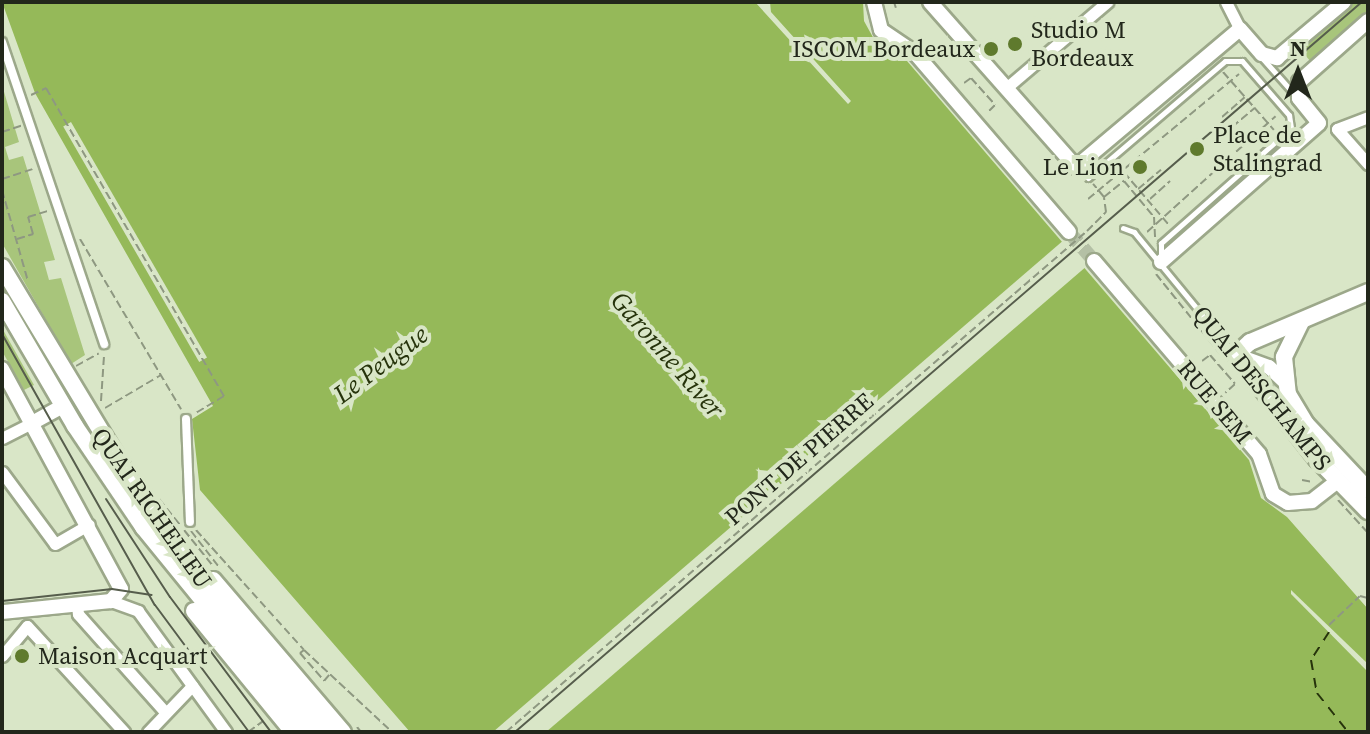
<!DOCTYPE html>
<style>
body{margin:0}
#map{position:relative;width:1370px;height:734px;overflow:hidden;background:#d9e6c7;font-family:"Source Serif 4",serif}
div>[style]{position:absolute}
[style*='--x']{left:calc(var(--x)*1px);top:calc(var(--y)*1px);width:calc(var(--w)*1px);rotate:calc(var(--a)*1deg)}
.green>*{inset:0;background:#a8c57b}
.water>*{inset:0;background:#95b959}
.pier>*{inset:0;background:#d9e6c7;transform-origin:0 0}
.ferry>*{height:2px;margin-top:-1px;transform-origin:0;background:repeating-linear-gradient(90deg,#26330b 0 10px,transparent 0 18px)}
.tertiary-tunnel>*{height:14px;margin-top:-7px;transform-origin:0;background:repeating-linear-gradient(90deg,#b4c0a5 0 14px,transparent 0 21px)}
.path>*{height:2px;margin-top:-1px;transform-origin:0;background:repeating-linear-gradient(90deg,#8e9881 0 8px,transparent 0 12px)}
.roads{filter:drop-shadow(2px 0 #9ca88a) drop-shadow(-2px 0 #9ca88a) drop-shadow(0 2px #9ca88a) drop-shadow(0 -2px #9ca88a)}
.service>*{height:5px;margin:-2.5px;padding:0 2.5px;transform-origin:2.5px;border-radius:2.5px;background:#fff}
.pedestrian>*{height:8px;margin:-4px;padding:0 4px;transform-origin:4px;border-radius:4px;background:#fff}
.minor>*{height:11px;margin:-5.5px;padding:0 5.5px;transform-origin:5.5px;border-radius:5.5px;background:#fff}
.tertiary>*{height:14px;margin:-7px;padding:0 7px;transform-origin:7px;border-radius:7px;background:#fff}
.secondary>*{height:16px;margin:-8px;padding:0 8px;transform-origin:8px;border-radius:8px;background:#fff}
.tram>*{height:2px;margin:-1px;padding:0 1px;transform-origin:1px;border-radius:1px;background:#565d4c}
.path-bridge>*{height:2px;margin-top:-1px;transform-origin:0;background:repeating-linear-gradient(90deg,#8e9881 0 8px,transparent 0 12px)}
.dots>*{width:22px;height:22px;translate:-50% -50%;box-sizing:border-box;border:4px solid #d9e6c7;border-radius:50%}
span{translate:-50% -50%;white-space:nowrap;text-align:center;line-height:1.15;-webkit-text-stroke:8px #d9e6c7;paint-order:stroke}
.poi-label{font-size:24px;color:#22271b}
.left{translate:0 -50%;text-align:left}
.right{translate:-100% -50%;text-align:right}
.street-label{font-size:24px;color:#22271b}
.water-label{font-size:26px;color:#26330b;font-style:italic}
.frame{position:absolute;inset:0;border:4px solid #22271b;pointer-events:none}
.north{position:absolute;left:1258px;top:32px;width:80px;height:80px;-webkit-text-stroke:6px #d9e6c7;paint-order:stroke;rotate:0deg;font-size:22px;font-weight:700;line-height:32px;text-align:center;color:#22271b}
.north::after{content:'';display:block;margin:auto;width:28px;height:36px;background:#22271b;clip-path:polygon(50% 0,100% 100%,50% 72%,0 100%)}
</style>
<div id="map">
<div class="green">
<i style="clip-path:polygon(1352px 2px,1368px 2px,1368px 13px,1311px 62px,1299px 48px)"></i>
<i style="clip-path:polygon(2px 85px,19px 142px,5px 147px,9px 160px,23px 156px,55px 260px,44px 262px,49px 280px,61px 278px,85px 355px,71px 364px,2px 243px)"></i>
<i style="clip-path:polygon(2px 328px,34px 385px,24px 390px,2px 351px)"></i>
</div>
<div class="water">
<i style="clip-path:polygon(2px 2px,863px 2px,864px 21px,875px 41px,907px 61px,1249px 460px,1261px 498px,1287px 517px,1368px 609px,1368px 732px,410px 732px,200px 490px,192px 419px,213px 406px,35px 93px)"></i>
</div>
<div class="pier">
<i style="clip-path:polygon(755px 2px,770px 2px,771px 12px,851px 101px,848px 104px)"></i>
<i style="left:71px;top:122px;width:272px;height:9px;rotate:60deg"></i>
<i style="clip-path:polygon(1065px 239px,1088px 265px,594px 691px,546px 732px,493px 732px)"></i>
<i style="clip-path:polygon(1291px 590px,1368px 664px,1368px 672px,1291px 594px)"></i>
</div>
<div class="ferry">
<i style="--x:1329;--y:632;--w:33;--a:123"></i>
<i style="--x:1311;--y:660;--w:34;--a:80"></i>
<i style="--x:1317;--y:693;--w:50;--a:51.5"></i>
</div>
<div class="tertiary-tunnel">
<i style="--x:1069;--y:232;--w:38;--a:49"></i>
</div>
<div class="path">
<i style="--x:894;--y:2;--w:6;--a:72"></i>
<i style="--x:1223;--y:72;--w:77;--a:48.7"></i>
<i style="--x:964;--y:83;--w:9;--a:-36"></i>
<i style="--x:971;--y:78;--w:36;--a:48"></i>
<i style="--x:995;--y:105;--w:10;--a:135"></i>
<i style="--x:31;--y:95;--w:17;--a:-25"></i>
<i style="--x:46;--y:88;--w:356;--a:60"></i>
<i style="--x:224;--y:396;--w:33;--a:149"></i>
<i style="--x:1222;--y:117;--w:30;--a:-41"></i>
<i style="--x:1232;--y:127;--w:30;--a:-40"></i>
<i style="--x:2;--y:132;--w:20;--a:-18"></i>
<i style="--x:1116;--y:163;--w:82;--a:49.5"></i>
<i style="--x:2;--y:179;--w:32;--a:-18"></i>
<i style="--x:1138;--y:189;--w:30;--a:-40"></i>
<i style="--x:2;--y:190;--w:95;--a:74.1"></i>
<i style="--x:1104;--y:197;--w:26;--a:-39"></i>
<i style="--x:1124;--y:181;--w:47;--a:50.2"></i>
<i style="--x:1154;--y:217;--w:20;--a:87"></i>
<i style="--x:1088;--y:199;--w:196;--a:-39.6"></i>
<i style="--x:1150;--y:199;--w:27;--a:-42"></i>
<i style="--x:1087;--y:231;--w:27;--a:-45"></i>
<i style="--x:1106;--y:212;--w:15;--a:-98"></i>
<i style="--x:1104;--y:197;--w:17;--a:-130"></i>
<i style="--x:1147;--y:232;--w:173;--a:-42"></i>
<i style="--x:17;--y:239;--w:17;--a:-17"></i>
<i style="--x:33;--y:234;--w:18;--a:-106"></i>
<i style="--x:28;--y:217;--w:21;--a:-17"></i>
<i style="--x:80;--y:239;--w:198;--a:59.3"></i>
<i style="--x:1156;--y:274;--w:105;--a:51.2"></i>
<i style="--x:1202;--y:361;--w:10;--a:-37"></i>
<i style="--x:1210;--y:355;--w:38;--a:49"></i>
<i style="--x:1235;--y:384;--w:13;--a:138"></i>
<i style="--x:76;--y:366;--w:26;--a:-29"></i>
<i style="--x:101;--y:401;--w:45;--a:-86.2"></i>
<i style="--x:105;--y:408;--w:65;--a:-30.5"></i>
<i style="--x:1302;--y:480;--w:11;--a:10"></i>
<i style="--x:159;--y:499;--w:33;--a:51"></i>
<i style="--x:1338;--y:500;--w:45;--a:47.7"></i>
<i style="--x:184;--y:530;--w:46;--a:51.1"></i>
<i style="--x:196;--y:530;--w:161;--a:48"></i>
<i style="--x:304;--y:650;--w:120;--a:43"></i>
<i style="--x:191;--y:531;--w:46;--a:52.1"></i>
<i style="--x:1329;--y:625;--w:42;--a:-43.1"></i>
<i style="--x:1360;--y:596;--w:8;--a:14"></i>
<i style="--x:304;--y:650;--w:5;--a:143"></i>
<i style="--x:300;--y:653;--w:37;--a:49"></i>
<i style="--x:324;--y:681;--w:8;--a:-50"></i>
<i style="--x:357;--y:727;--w:6;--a:51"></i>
<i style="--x:248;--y:732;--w:19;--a:-36"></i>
</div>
<div class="roads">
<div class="service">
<i style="--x:1263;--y:59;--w:48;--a:48.4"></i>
<i style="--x:1079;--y:168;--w:13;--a:48"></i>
<i style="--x:1088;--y:178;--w:180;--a:-40.5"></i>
<i style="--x:1225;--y:61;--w:17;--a:0"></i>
<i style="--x:1242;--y:61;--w:72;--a:49"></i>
<i style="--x:1289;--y:115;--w:13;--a:81"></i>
<i style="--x:1291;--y:128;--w:174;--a:138.5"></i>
<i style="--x:1161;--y:243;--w:14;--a:90"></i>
<i style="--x:1123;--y:228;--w:12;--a:20"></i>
<i style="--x:1134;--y:232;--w:159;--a:50.6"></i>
</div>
<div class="pedestrian">
<i style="--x:2;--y:42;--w:319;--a:71.3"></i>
<i style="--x:186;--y:419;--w:103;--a:87.8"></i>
</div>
<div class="minor">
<i style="--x:1226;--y:2;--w:30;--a:63"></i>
<i style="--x:1006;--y:88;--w:133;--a:-40.4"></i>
<i style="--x:1337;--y:129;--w:47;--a:48.5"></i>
<i style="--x:1337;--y:129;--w:33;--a:-21"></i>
<i style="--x:2;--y:438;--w:34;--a:-27"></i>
<i style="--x:2;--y:472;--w:89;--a:53.6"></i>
<i style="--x:55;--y:544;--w:39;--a:-30"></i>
<i style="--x:111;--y:601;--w:29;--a:20"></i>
<i style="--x:138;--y:611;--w:150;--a:54"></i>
<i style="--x:77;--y:605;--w:9;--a:84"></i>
<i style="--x:78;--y:614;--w:132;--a:48.4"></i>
<i style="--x:27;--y:626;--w:144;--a:47.5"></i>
<i style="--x:2;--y:656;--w:39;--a:-50"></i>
<i style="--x:148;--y:732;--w:64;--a:-46.3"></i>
</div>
<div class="tertiary">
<i style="--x:874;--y:2;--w:29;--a:76"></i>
<i style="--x:881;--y:30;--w:41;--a:34.1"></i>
<i style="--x:915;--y:53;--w:236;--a:49.3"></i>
<i style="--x:930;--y:2;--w:220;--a:48.5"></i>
<i style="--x:1076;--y:167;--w:214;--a:-40.1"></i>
<i style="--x:1240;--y:29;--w:33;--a:49"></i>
<i style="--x:1262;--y:54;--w:16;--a:15"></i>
<i style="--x:1277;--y:58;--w:87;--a:-39.9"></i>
<i style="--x:1094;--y:261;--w:254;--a:49.5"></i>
<i style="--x:1259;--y:454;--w:42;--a:70.7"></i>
<i style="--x:1273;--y:494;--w:17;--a:31"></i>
<i style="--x:1288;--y:503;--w:24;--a:-5"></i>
<i style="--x:1312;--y:501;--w:33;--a:-38"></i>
<i style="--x:1161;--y:262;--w:210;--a:-41.3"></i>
<i style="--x:1319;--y:123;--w:32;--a:-129"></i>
<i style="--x:1299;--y:98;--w:16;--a:-90"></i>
<i style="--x:1299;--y:82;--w:92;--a:-41.5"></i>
<i style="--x:1236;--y:355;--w:35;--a:20"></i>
<i style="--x:1269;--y:367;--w:21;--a:43"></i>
<i style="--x:2;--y:369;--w:250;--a:61.6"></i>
<i style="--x:121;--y:589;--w:16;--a:130"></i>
<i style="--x:111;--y:601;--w:110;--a:174.2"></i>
<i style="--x:32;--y:423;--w:35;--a:-29"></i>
</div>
<div class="secondary">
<i style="--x:2;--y:267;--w:294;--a:58.9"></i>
<i style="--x:154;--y:519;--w:274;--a:50.9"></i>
<i style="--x:1368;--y:292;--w:128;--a:157"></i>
<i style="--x:1250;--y:342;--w:19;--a:137"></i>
<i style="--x:1236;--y:355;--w:132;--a:52.1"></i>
<i style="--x:1317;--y:459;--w:73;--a:45.6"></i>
<i style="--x:2;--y:301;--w:145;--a:59.7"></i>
<i style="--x:75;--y:426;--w:122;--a:56"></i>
<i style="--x:143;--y:527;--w:264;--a:50.8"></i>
<i style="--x:1301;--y:322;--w:39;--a:116"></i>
<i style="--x:1284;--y:357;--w:37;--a:84"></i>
<i style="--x:1288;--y:394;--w:35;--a:59"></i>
<i style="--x:1306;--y:424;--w:91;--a:46.8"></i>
<i style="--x:213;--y:580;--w:200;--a:49.5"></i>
<i style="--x:194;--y:611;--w:156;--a:50.7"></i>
</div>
</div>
<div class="tram">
<i style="--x:2;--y:334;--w:311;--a:60.6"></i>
<i style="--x:155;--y:605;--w:158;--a:53.5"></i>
<i style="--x:106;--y:499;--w:117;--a:56.9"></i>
<i style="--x:170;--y:597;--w:169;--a:53.2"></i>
<i style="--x:2;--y:601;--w:111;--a:-6.2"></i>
<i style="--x:112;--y:589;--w:40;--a:8.5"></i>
<i style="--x:515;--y:732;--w:1118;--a:-40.76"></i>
</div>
<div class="path-bridge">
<i style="--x:506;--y:732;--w:767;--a:-40.77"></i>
</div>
<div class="dots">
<i style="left:1015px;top:44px;background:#5f7a2d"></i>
<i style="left:991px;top:49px;background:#5f7a2d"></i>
<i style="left:1197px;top:149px;background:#5f7a2d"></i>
<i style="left:1140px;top:167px;background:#5f7a2d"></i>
<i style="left:22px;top:656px;background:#5f7a2d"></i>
</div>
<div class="poi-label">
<span class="left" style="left:1031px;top:44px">Studio M<br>Bordeaux</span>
<span class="right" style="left:975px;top:49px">ISCOM Bordeaux</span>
<span class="left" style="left:1213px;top:149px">Place de<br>Stalingrad</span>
<span class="right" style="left:1124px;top:167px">Le Lion</span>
<span class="left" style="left:38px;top:656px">Maison Acquart</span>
</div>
<div class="street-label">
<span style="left:1262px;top:388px;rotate:51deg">QUAI DESCHAMPS</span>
<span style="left:1215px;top:402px;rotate:50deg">RUE SEM</span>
<span style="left:799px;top:459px;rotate:-41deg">PONT DE PIERRE</span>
<span style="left:152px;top:508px;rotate:55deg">QUAI RICHELIEU</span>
</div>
<div class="water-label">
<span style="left:667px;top:355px;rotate:49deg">Garonne River</span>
<span style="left:381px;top:365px;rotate:-37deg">Le Peugue</span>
</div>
<div class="frame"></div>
<div class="north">N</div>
</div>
